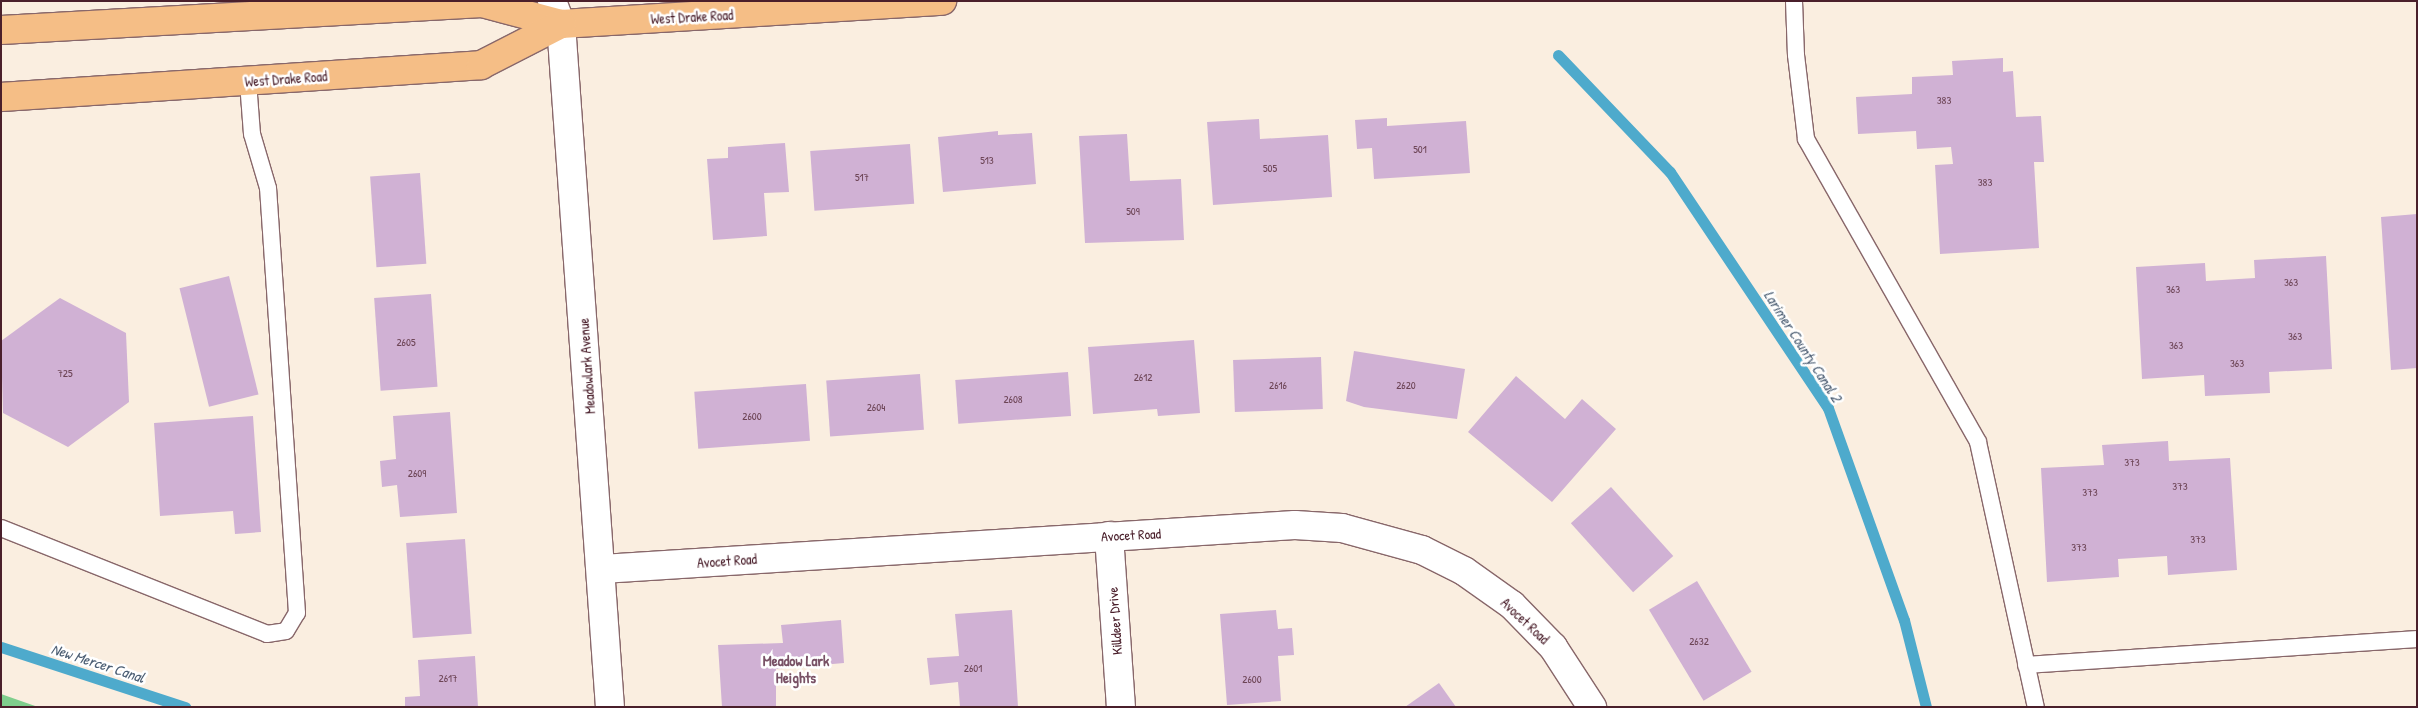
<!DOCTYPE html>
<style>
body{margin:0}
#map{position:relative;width:2418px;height:708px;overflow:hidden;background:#faeee0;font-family:"Patrick Hand",sans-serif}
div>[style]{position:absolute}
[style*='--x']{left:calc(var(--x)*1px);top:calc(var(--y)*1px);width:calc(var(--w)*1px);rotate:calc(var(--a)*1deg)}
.green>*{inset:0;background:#7fce8d}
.stream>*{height:11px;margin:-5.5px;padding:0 5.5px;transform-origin:5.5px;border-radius:5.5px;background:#4eaacc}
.building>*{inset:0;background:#d0b1d4;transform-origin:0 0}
.roads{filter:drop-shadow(1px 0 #88676a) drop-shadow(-1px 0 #88676a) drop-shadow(0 1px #88676a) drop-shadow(0 -1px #88676a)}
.service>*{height:16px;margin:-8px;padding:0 8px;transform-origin:8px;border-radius:8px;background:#fff}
.minor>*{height:28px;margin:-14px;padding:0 14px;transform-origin:14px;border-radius:14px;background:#fff}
.primary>*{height:28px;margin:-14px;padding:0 14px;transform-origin:14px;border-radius:14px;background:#f5be86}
span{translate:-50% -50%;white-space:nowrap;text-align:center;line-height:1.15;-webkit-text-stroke:5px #fff;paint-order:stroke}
.number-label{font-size:11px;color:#6c4455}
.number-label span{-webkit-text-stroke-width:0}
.street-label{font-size:14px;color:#4a1f2b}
.water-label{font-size:15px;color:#4c5e73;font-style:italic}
.neighbourhood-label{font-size:15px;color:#795266;font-weight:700}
.frame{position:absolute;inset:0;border:2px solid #4a1f2b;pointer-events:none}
</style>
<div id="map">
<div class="green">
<i style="clip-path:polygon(1px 694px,38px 707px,1px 707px)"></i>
</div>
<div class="stream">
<i style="--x:1558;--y:55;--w:162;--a:46.3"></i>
<i style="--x:1670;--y:172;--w:284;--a:56.2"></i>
<i style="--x:1828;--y:408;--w:225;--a:70.3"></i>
<i style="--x:1904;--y:620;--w:90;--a:75.8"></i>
<i style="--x:1;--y:647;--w:194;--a:18.1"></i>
</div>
<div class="building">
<i style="clip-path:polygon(2003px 58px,2003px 72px,2013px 71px,2016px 117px,2041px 116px,2044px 162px,2034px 162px,2039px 248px,1940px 254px,1935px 165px,1953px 164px,1951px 147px,1917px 149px,1916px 131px,1858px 134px,1856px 97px,1912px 94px,1912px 77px,1953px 75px,1952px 61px)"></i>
<i style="clip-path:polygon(1387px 118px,1387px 126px,1466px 121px,1470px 173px,1374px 179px,1372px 148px,1357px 149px,1355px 120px)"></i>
<i style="clip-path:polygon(1259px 119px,1260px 139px,1328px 135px,1332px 197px,1213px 205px,1207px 122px)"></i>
<i style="clip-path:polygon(998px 131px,998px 135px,1032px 133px,1036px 184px,943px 192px,938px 137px)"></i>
<i style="clip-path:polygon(1127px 134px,1130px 181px,1181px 179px,1184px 240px,1085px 243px,1079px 136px)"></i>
<i style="clip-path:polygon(785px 143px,789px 192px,764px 193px,767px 236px,713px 240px,707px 159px,728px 158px,728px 147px)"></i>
<i style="left:910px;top:144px;width:60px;height:100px;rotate:86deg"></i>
<i style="left:420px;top:173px;width:91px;height:50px;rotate:86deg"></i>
<i style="clip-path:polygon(2417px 214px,2417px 368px,2391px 370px,2381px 217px)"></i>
<i style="clip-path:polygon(2326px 256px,2332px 369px,2269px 372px,2270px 393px,2205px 396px,2204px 375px,2142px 379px,2136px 267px,2205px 263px,2206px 281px,2255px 278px,2254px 260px)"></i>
<i style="left:229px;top:276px;width:122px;height:51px;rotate:76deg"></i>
<i style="left:431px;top:294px;width:93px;height:57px;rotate:86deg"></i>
<i style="clip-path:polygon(60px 298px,126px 333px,129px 402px,68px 447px,3px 413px,1px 341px)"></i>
<i style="clip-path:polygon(1194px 340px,1200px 413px,1158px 416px,1157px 409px,1093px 414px,1088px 347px)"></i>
<i style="clip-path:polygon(1354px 351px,1465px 369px,1457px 419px,1364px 407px,1346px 401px)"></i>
<i style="left:1321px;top:357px;width:52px;height:88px;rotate:88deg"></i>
<i style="left:1068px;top:372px;width:44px;height:113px;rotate:86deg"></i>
<i style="left:920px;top:374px;width:56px;height:94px;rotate:86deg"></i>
<i style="clip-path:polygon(1516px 376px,1565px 419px,1582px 399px,1616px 429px,1552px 502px,1468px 432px)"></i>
<i style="left:806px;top:384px;width:57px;height:112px;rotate:86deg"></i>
<i style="clip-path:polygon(450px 412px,457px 513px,400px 517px,397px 485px,382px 487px,380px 461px,396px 459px,393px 416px)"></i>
<i style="clip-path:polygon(253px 416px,261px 532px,235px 534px,233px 511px,160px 516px,154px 423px)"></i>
<i style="clip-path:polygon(2168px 441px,2169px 461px,2230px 458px,2237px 570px,2168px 575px,2167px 556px,2118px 559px,2119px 577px,2047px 582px,2041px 468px,2104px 465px,2102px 445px)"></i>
<i style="left:1611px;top:487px;width:93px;height:54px;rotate:48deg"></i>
<i style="left:465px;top:539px;width:95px;height:59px;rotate:86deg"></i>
<i style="left:1697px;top:581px;width:106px;height:56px;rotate:59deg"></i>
<i style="clip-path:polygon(1012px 610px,1018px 707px,960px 707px,958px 682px,930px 685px,927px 658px,959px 656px,955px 614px)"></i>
<i style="clip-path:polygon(1276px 610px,1278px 629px,1292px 628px,1294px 655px,1278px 656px,1281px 701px,1227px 705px,1220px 614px)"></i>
<i style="clip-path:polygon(841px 620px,844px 663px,776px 669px,776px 707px,722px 707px,718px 645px,783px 643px,781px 625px)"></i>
<i style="clip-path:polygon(475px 656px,478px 707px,405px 707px,405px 697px,420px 696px,418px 660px)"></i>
<i style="clip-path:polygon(1439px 683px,1456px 707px,1405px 707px)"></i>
</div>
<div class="roads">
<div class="service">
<i style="--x:1794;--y:1;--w:54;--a:87.9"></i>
<i style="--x:1796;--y:55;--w:85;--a:83.2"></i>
<i style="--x:1806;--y:139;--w:348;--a:60.4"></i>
<i style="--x:1978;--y:442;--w:271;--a:77.7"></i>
<i style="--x:1;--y:528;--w:286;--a:21.7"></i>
<i style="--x:267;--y:634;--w:19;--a:-9"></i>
<i style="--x:286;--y:631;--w:21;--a:-59"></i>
<i style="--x:297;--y:613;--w:426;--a:-93.9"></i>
<i style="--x:268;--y:188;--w:56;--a:-106.5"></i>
<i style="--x:252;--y:134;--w:52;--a:-94.4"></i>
<i style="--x:2026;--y:665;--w:392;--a:-3.8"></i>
</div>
<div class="minor">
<i style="--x:552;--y:1;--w:25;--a:69"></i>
<i style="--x:561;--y:24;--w:685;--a:85.9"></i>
<i style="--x:1109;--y:536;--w:171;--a:86"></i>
<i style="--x:602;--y:569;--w:694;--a:-3.63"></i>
<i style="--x:1295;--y:525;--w:47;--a:3.7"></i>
<i style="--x:1342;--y:528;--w:83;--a:15.4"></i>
<i style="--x:1422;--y:550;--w:47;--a:26.6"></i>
<i style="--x:1464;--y:571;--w:59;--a:35.3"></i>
<i style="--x:1512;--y:605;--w:59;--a:45.7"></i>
<i style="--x:1553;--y:647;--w:72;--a:57"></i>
</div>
<div class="primary">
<i style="--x:1;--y:30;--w:482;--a:-3.2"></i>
<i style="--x:482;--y:3;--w:82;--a:14.9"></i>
<i style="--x:561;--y:24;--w:382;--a:-3.5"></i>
<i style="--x:1;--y:97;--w:481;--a:-3.8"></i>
<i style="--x:481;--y:65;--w:90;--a:-27.1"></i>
</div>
</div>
<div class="number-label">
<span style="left:1944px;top:100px">383</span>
<span style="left:1420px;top:149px">501</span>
<span style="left:987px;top:160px">513</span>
<span style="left:1270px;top:168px">505</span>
<span style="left:862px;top:177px">517</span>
<span style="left:1985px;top:182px">383</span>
<span style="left:1133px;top:211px">509</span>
<span style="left:2291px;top:282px">363</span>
<span style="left:2173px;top:289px">363</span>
<span style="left:2295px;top:336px">363</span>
<span style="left:406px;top:342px">2605</span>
<span style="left:2176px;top:345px">363</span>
<span style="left:2237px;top:363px">363</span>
<span style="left:65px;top:373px">725</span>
<span style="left:1143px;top:377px">2612</span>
<span style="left:1278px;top:385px">2616</span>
<span style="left:1406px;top:385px">2620</span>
<span style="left:1013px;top:399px">2608</span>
<span style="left:876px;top:407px">2604</span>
<span style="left:752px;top:416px">2600</span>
<span style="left:2132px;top:462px">373</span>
<span style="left:417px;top:473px">2609</span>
<span style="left:2180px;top:486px">373</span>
<span style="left:2090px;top:492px">373</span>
<span style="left:2198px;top:539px">373</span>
<span style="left:2079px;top:547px">373</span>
<span style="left:1699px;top:641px">2632</span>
<span style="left:973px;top:668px">2601</span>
<span style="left:448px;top:678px">2617</span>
<span style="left:1252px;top:679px">2600</span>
</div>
<div class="street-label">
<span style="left:692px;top:17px;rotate:-3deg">West Drake Road</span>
<span style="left:286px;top:79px;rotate:-4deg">West Drake Road</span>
<span style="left:587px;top:366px;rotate:-94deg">Meadowlark Avenue</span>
<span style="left:1131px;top:535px;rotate:-3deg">Avocet Road</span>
<span style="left:727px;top:561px;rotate:-4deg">Avocet Road</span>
<span style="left:1115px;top:621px;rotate:-94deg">Killdeer Drive</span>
<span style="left:1525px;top:621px;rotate:43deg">Avocet Road</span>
</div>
<div class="water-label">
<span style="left:1803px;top:346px;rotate:57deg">Larimer County Canal 2</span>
<span style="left:98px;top:663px;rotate:18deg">New Mercer Canal</span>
</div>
<div class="neighbourhood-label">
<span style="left:796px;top:669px">Meadow Lark<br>Heights</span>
</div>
<div class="frame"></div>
</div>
